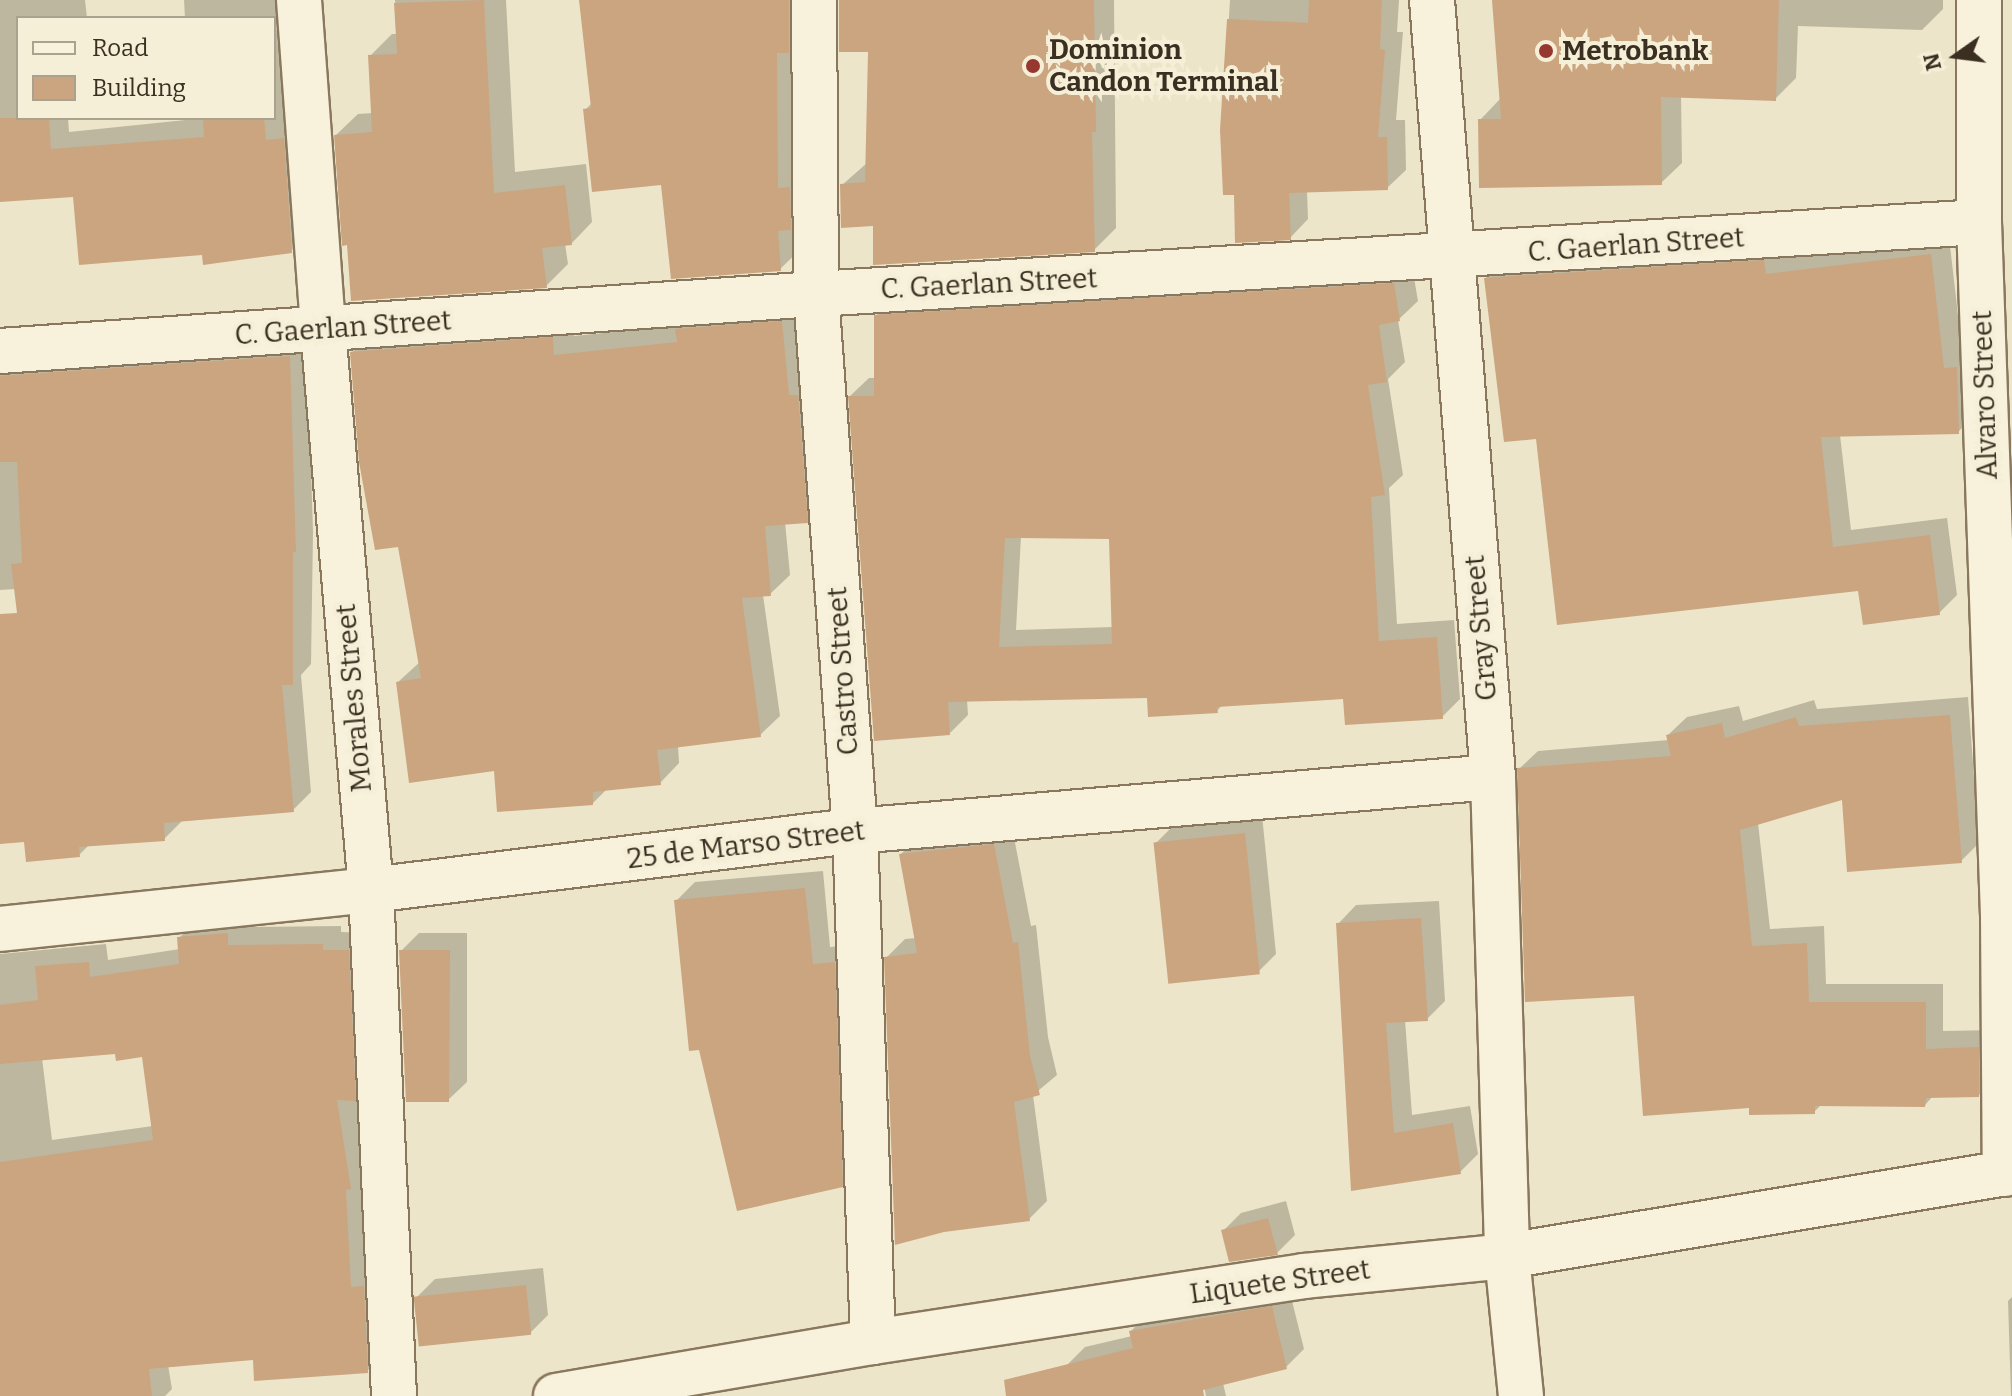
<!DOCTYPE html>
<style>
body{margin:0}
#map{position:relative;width:2012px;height:1396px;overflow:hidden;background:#ede5c9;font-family:Bitter,serif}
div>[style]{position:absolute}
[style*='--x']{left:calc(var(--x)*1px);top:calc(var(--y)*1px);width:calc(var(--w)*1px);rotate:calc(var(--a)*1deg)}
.shadow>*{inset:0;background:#0003}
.building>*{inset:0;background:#caa580;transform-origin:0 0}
.roads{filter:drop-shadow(2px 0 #89785e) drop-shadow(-2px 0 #89785e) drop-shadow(0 2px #89785e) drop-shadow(0 -2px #89785e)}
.minor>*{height:44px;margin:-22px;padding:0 22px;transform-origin:22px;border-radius:22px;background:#f8f2dc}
.dots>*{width:22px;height:22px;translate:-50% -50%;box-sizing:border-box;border:4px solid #f5efd8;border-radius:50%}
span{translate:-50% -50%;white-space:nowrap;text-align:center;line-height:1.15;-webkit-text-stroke:8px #f5efd8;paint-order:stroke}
.poi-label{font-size:28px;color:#3a2f21;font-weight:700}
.left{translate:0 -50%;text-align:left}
.street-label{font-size:28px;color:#3a2f21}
.legend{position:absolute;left:16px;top:16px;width:260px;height:104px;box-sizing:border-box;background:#f5efd8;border:2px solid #aaa28f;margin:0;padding:10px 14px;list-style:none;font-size:24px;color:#3a2f21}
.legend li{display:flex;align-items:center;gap:16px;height:40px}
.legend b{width:40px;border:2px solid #aaa28f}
.north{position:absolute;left:1916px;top:16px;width:80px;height:80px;-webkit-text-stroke:6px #f5efd8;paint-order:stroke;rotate:256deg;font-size:22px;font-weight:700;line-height:32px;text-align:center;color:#3a2f21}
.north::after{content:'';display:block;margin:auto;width:28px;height:36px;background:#3a2f21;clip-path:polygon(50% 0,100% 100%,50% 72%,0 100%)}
</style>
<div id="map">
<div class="shadow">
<i style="clip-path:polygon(0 0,85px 0,87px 18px,18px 18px,18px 118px,68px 118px,69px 132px,205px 118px,274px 118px,274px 18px,185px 18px,184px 0,292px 0,276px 19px,284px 122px,302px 121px,310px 232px,291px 251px,75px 194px,0 200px)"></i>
<i style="clip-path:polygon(395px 0,506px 0,515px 172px,586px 164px,592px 222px,571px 244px,565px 244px,568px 264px,546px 286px,336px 135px,358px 114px,373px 113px,370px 56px,392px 34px,397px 34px)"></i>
<i style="clip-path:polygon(581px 0,811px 0,802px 248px,780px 269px,663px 183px,585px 110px,593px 102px)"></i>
<i style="clip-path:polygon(839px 0,1114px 0,1116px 228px,1094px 250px,875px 224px,842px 185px,867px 163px,870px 50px,841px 50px)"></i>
<i style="clip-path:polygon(1230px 0,1399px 0,1397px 32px,1403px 32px,1396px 120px,1405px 120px,1406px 170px,1387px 188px,1307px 191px,1308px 219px,1290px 238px,1236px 193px,1222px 130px)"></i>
<i style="clip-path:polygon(1494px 0,1943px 0,1943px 9px,1922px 30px,1798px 26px,1796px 78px,1775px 99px,1681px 96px,1682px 163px,1661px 183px,1480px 120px,1501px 98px)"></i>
<i style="clip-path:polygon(1949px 237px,1962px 350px,1976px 414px,1958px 432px,1840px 435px,1851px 530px,1947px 518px,1957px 595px,1939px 613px,1860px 589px,1537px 437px,1486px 278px,1505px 260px,1782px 243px,1783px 257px)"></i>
<i style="clip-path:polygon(evenodd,1412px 266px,1418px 301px,1398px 320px,1405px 362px,1388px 379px,1403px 475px,1389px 488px,1397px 624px,1454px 620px,1460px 699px,1442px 717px,1345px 697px,1223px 704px,1217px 711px,1149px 696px,967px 700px,968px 715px,950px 733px,850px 396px,869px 378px,876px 378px,876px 316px,894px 298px,1412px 266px,1021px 536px,1111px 537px,1113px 627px,1016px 630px,1021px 536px)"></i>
<i style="clip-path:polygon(801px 303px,826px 501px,807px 521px,785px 522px,790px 575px,770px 594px,763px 595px,780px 716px,760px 735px,678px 746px,679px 763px,660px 783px,607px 789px,593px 803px,496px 769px,398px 682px,420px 662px,399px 544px,352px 352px,372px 333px,572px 319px,574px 336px,682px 325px)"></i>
<i style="clip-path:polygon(307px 339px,313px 532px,311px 664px,301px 675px,311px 792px,293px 810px,182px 821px,164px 839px,90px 844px,79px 855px,26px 840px,0 843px,0 681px,24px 664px,16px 589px,0 590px,0 358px)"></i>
<i style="clip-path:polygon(1968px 697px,1979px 843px,1961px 861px,1843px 798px,1758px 823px,1770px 929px,1824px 926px,1826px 984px,1943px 984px,1943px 1031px,1996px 1030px,1997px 1077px,1979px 1095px,1933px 1096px,1925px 1105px,1822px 1104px,1814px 1112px,1750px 1106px,1636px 994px,1519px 769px,1538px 751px,1669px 740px,1668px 735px,1687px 717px,1739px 706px,1743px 721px,1814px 700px,1817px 709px)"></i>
<i style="clip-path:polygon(1262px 815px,1276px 954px,1258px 972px,1156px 843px,1174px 825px)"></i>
<i style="clip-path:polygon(1012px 827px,1031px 926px,1036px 925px,1048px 1037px,1057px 1075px,1033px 1095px,1047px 1201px,1029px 1219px,886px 958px,905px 939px,916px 938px,901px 854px,919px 836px)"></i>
<i style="clip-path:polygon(823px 871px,830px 947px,852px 945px,860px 1166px,842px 1185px,677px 900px,695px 882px)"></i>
<i style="clip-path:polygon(1439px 901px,1445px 1001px,1427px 1019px,1405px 1020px,1412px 1115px,1470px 1106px,1478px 1154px,1460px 1172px,1353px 1189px,1338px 924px,1356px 905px)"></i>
<i style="clip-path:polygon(evenodd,245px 916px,246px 927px,341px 926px,341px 932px,366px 933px,373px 1080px,357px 1096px,368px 1169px,385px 1353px,367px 1371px,255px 1358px,168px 1365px,172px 1389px,165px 1396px,0 1396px,0 954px,106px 944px,108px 960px,180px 949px,179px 938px,197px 920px,245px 916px,117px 1052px,144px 1055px,153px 1126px,52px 1140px,42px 1058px,117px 1052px)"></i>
<i style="clip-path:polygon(419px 933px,467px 933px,467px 1082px,448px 1100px,401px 951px)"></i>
<i style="clip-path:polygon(1286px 1201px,1295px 1235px,1277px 1253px,1223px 1231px,1241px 1213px)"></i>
<i style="clip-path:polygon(543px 1268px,548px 1315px,530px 1333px,417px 1297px,435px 1279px)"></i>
<i style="clip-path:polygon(1289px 1289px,1304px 1349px,1286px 1367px,1223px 1383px,1226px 1396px,1206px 1396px,1203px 1380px,1202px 1396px,1074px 1396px,1066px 1366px,1085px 1347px,1132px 1336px,1131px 1331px,1149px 1313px)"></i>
<i style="clip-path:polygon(2012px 1297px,2012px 1396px,2011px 1396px,2008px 1301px)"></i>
</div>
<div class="building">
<i style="clip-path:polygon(484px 0,494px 193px,565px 185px,572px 245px,542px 248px,547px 288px,351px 301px,347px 245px,342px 246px,334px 135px,372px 132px,368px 55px,397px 54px,394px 3px)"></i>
<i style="clip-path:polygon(579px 0,789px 0,789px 53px,777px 53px,778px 188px,790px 187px,791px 230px,778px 231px,781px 271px,671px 279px,661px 185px,592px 192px,583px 109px,591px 108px)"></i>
<i style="clip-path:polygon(839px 0,1094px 0,1096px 132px,1092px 132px,1095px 252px,873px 265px,873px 226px,841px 228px,840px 184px,865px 182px,868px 52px,839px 52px)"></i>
<i style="clip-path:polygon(1309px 0,1382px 0,1380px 49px,1385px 50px,1378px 137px,1387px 137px,1388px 190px,1289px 193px,1291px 240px,1235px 243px,1234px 195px,1223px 195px,1220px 130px,1227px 19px,1308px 23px)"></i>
<i style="clip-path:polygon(1492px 0,1779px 0,1776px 101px,1661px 97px,1662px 185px,1479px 188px,1478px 119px,1501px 119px)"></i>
<i style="clip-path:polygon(0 118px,49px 118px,51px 149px,204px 137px,203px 118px,264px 118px,266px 140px,284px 138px,292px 253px,203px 265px,202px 255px,79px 265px,73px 197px,0 202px)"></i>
<i style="clip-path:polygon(1931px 254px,1944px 368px,1957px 367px,1959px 434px,1821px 437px,1833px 547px,1930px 535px,1940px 615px,1863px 625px,1858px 591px,1557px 625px,1536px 439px,1504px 442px,1484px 278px,1764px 260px,1766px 274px)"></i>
<i style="clip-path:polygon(evenodd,1394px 283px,1400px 321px,1379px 325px,1387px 382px,1368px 385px,1385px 495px,1371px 497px,1379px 641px,1437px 637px,1443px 719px,1345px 725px,1343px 699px,1217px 707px,1218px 713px,1148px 717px,1147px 698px,948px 702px,950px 735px,874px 741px,848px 396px,874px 396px,874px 315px,1394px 283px,1005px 538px,1109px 539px,1112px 644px,999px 647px,1005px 538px)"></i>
<i style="clip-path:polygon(782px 321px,789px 395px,798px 395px,808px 523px,765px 526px,771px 596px,742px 598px,761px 737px,657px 750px,661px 785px,593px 792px,593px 805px,497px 812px,494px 771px,409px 783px,396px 682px,421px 678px,398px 547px,375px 550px,359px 462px,350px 352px,553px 337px,554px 355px,677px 342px,675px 329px)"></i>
<i style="clip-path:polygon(290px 356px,296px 552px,293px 552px,293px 685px,282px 685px,294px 812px,164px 823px,165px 841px,79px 847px,80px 857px,26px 862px,24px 842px,0 844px,0 614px,17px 613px,11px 564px,22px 563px,17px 462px,0 462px,0 376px)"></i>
<i style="clip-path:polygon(1950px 715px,1962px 863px,1847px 872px,1842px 800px,1740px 830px,1752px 946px,1807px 943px,1809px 1002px,1926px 1002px,1926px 1049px,1979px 1047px,1979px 1097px,1926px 1098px,1925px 1107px,1815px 1106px,1815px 1114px,1749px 1115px,1749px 1108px,1643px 1116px,1634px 996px,1525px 1002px,1517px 768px,1671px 756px,1666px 735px,1722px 723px,1725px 738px,1796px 717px,1799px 726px)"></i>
<i style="left:1245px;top:833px;width:142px;height:92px;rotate:84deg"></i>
<i style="clip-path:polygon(994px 844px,1013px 943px,1018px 942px,1030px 1056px,1040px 1095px,1014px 1102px,1030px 1221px,944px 1232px,895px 1245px,884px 957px,917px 953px,899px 854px)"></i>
<i style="clip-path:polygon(805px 888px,813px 964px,835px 962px,843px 1187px,737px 1211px,699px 1050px,689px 1051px,674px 900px)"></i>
<i style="clip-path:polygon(1421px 918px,1428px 1021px,1386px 1023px,1394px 1133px,1453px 1123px,1461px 1174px,1351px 1191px,1336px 923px)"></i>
<i style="clip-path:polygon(228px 933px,228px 945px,323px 944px,323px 950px,349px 950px,356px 1101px,337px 1100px,351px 1189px,346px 1190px,351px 1287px,364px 1286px,368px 1373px,254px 1381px,253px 1360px,149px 1369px,152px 1396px,0 1396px,0 1162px,153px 1140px,142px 1057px,116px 1061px,115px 1054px,0 1064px,0 1005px,38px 1000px,35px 966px,89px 962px,90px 977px,179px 964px,177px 937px)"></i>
<i style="clip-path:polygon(399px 950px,450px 950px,449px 1102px,406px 1102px)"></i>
<i style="clip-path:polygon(1268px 1218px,1278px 1255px,1229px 1262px,1221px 1230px)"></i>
<i style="left:526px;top:1285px;width:50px;height:113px;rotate:84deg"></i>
<i style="clip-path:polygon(1272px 1306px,1287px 1369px,1203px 1390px,1204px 1396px,1006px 1396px,1004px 1380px,1133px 1348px,1129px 1331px)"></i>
</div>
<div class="roads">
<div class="minor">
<i style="--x:299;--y:0;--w:331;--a:85.8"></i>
<i style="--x:323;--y:330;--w:562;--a:85.1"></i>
<i style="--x:371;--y:890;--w:507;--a:87.4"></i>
<i style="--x:814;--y:0;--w:294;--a:89.6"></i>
<i style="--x:816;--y:294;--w:538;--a:85.85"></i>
<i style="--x:855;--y:831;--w:511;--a:87.98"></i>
<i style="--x:1432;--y:0;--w:779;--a:85.51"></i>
<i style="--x:1493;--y:777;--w:479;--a:88.3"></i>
<i style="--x:1507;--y:1256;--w:141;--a:84.3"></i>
<i style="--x:1979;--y:0;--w:222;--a:90"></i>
<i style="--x:1979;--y:222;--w:695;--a:88.02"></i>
<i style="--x:2003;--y:917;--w:257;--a:89.6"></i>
<i style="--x:0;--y:351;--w:818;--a:-4"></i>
<i style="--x:816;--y:294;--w:1165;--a:-3.54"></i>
<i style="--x:0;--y:929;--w:373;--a:-6"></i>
<i style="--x:371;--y:890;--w:488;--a:-7"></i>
<i style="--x:855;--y:831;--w:640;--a:-4.84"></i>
<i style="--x:556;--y:1396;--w:322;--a:-9.7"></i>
<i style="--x:873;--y:1342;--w:436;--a:-8.7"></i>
<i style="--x:1304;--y:1276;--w:204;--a:-5.6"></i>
<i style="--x:1507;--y:1256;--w:512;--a:-9.44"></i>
</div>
</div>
<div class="dots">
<i style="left:1546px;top:51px;background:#963730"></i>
<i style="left:1033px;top:66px;background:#963730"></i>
</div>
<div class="poi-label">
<span class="left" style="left:1049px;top:66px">Dominion<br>Candon Terminal</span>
<span class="left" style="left:1562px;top:51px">Metrobank</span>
</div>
<div class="street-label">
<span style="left:1636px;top:245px;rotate:-4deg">C. Gaerlan Street</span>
<span style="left:989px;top:284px;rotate:-3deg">C. Gaerlan Street</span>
<span style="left:343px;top:328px;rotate:-4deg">C. Gaerlan Street</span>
<span style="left:1985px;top:395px;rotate:-92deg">Alvaro Street</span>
<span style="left:1481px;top:628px;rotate:-95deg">Gray Street</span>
<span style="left:843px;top:671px;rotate:-94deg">Castro Street</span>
<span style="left:354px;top:698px;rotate:-95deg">Morales Street</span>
<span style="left:746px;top:845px;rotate:-7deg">25 de Marso Street</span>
<span style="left:1280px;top:1282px;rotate:-8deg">Liquete Street</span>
</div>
<ul class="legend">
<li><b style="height:10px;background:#f8f2dc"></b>Road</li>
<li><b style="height:22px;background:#caa580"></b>Building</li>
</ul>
<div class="north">N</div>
</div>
